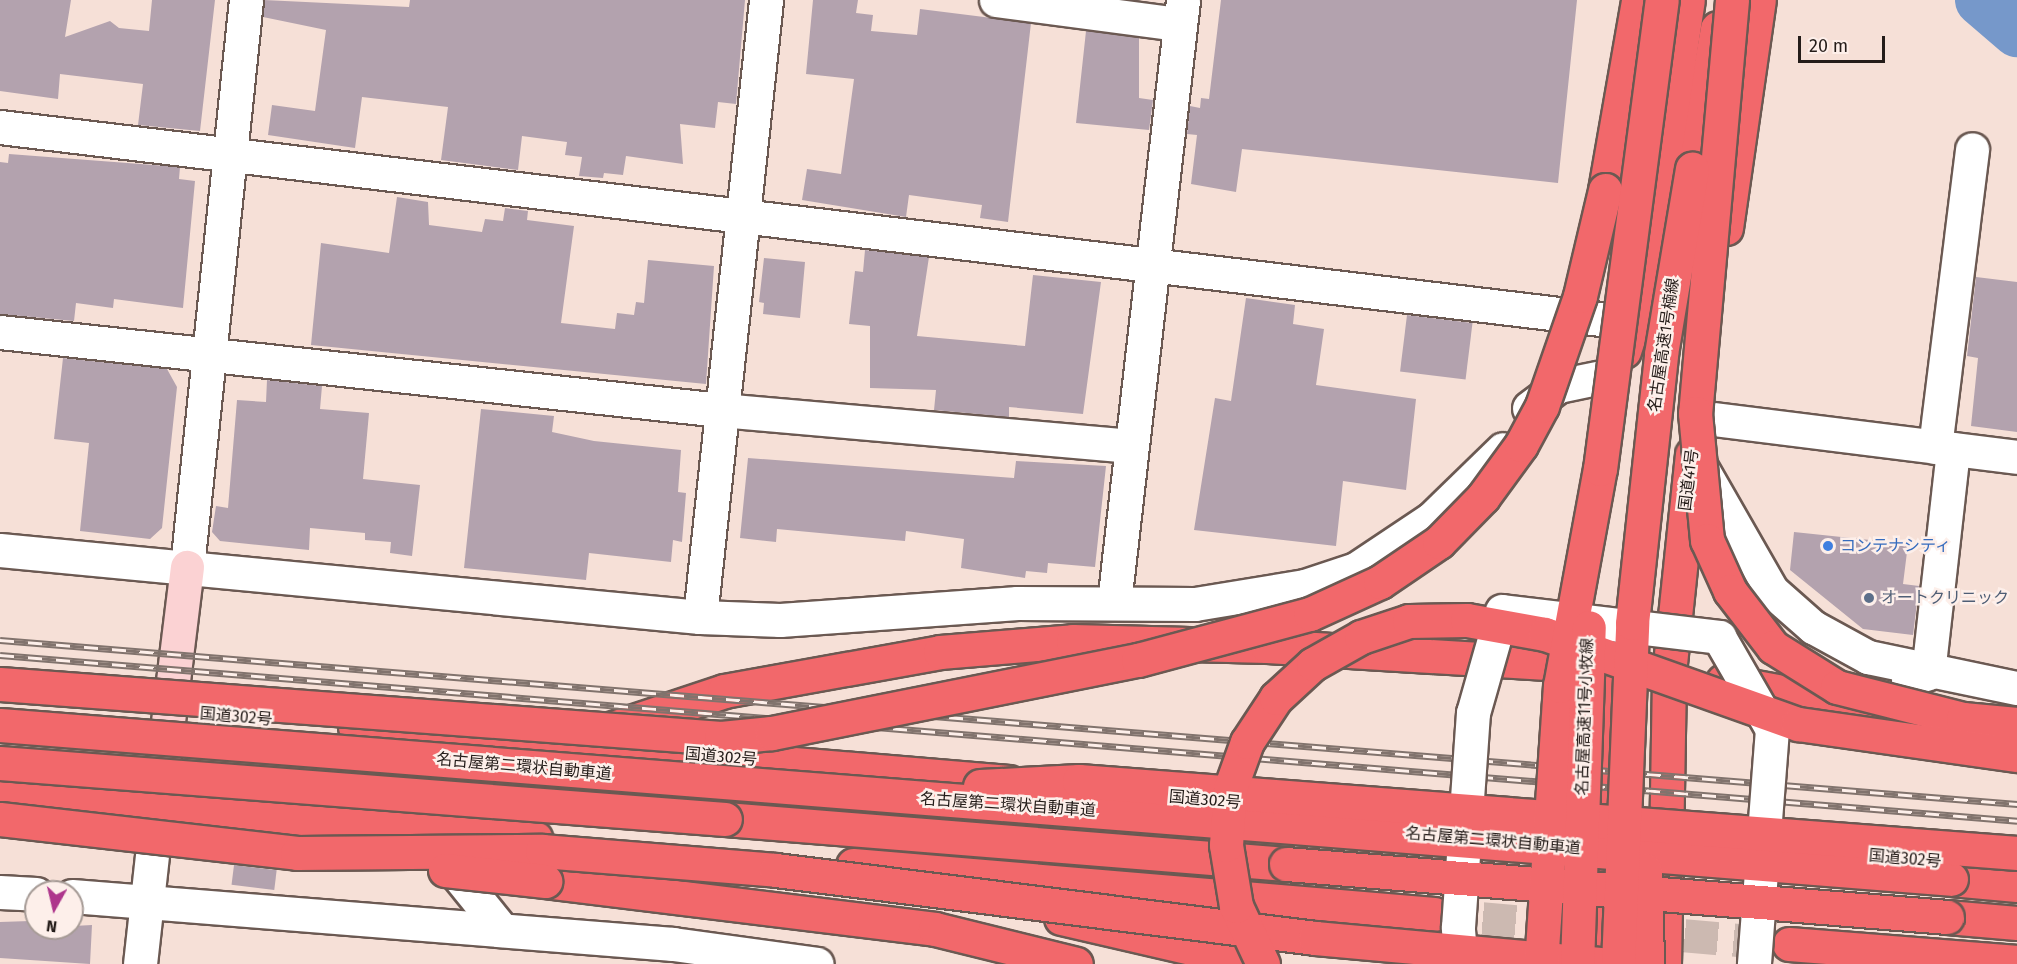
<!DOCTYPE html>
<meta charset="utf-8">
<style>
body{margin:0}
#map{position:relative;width:2017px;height:964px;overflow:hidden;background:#f6e0d7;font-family:"Fira Sans","Noto Sans JP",sans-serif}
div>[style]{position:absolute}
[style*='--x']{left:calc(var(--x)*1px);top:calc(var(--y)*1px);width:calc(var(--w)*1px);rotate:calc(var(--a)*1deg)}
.river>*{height:52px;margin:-26px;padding:0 26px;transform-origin:26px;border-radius:26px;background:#7698ca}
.building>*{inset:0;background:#b3a2ae;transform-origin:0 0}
.highway-tunnel>*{height:33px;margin-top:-16.5px;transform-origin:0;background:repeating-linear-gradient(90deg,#ccb9b1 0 33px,transparent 0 49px)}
.roads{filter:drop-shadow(2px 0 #6b5952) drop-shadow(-2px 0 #6b5952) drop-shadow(0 2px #6b5952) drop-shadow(0 -2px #6b5952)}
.street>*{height:33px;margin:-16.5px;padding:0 16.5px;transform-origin:16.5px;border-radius:16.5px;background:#fff}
.secondary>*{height:33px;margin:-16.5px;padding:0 16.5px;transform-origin:16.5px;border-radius:16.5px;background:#fbd2d3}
.highway>*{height:33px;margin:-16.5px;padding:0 16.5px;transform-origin:16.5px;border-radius:16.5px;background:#f2686b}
.rail>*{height:7px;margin-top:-3.5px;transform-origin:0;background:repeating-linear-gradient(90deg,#fdefea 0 14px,#81736d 0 28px);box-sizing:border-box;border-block:2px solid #81736d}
.bridges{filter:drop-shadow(2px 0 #6b5952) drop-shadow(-2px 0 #6b5952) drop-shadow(0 2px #6b5952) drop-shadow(0 -2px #6b5952)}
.street-bridge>*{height:33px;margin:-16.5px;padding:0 16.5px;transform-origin:16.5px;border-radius:16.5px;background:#fff}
.highway-bridge>*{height:33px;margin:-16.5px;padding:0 16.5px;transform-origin:16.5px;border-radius:16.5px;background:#f2686b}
.dots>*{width:16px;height:16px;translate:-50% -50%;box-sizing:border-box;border:3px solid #fdefea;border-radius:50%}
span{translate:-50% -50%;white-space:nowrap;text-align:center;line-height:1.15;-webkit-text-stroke:5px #fdefea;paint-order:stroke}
.street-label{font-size:16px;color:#241c19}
.shop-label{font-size:16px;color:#366cbe}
.left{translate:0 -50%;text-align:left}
.service-label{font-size:16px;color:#4e5e75}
.north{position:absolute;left:24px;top:880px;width:60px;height:60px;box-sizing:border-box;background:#fdefea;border:2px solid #a69b96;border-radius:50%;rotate:188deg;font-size:16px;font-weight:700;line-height:24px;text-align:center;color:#241c19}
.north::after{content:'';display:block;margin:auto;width:21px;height:27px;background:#ae368c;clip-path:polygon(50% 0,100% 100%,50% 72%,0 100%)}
.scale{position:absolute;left:1798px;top:36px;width:87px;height:27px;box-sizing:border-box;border:3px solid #241c19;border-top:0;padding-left:8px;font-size:18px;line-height:21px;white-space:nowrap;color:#241c19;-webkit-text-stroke:4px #fdefea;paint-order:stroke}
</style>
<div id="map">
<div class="river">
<i style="--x:1981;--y:0;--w:48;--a:40.7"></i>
</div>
<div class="building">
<i style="clip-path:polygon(0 0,71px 0,65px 37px,110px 21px,119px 28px,149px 31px,152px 0,215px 0,200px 131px,138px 125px,143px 84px,60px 74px,58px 99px,0 91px)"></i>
<i style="clip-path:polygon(264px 0,409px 7px,410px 0,745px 0,736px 104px,718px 102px,715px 128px,680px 124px,683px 164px,626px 156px,623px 175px,604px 173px,603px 178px,579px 176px,582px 157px,565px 155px,567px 142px,522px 136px,518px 170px,441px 160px,448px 107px,362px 97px,355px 148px,268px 135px,272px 105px,315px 111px,326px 30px,263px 17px)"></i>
<i style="clip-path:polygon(813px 0,858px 0,856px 13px,873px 15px,871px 31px,917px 35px,920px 9px,1031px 23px,1008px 222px,980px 218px,982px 205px,909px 195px,906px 217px,802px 200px,807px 169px,841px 174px,854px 79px,806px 74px)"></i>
<i style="clip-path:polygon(1221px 0,1577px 0,1558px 183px,1242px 149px,1236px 192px,1191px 184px,1197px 135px,1187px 134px,1190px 106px,1200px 108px,1201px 98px,1209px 99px)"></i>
<i style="clip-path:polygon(1086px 31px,1139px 38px,1139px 98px,1153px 100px,1149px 130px,1076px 123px)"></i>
<i style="clip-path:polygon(9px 154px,180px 167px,179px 179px,195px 181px,183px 308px,114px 299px,113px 308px,76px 303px,74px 321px,0 314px,0 162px,8px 163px)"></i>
<i style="clip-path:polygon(397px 197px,428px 202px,429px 225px,482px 232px,485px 219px,503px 221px,505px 208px,528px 211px,527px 220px,574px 226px,561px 323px,615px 329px,617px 313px,634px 315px,636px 302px,644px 303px,648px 260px,714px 266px,706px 384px,311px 345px,321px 243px,389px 253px)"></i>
<i style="clip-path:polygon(865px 250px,929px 257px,917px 336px,1025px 346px,1033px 275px,1101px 282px,1083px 414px,1009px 407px,1009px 417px,934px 410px,936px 390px,870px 388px,870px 326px,849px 324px,855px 271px,863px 272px)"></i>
<i style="clip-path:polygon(764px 258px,805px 262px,800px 318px,763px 314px,764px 303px,759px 302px)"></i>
<i style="clip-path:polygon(1976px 277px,2017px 282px,2017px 432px,1971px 426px,1978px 358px,1967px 356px)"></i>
<i style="clip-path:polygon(1246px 298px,1295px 305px,1293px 324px,1324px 329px,1316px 385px,1416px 399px,1406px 490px,1343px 481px,1336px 546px,1194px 530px,1215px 398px,1231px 401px)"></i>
<i style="left:1407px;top:315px;width:66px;height:57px;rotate:7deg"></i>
<i style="clip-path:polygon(63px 358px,167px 369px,177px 387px,162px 528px,150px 539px,80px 531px,89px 443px,54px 439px)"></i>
<i style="clip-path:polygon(267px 380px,322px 386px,320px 409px,369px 413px,363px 479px,420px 485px,412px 556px,390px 553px,391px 542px,365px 540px,365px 533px,310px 528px,309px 550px,220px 541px,212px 532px,216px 506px,228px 508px,237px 400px,266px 402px)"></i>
<i style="clip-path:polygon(481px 409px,554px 416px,552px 432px,594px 441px,681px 450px,678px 492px,686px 493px,682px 542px,673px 540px,671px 562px,589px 553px,586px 580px,464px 568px)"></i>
<i style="clip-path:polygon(748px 458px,1014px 478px,1016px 461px,1106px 466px,1095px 567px,1048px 563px,1047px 573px,1026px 571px,1025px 578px,961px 568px,964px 539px,906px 531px,905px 541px,777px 529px,776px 542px,740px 538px)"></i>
<i style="clip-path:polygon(1794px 532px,1908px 544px,1903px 584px,1919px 586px,1913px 635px,1863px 629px,1790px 570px)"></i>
<i style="left:234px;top:865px;width:43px;height:20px;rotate:7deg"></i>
<i style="clip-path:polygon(30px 921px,36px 928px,92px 925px,90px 964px,0 958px,0 922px)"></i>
</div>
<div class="highway-tunnel">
<i style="--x:1434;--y:914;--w:139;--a:5"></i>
<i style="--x:1636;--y:931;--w:150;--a:5"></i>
</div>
<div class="roads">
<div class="street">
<i style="--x:996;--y:0;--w:185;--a:7.5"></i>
<i style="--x:0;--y:127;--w:1621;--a:6.84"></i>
<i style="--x:0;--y:332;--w:724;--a:6.18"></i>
<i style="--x:720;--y:410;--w:411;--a:5"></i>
<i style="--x:1529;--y:408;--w:36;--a:-37"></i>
<i style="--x:1558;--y:386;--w:45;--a:-11.6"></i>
<i style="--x:1697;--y:417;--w:322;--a:7.1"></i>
<i style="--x:1935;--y:447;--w:300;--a:-82.9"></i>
<i style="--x:1698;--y:462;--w:149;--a:60.2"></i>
<i style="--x:1772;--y:591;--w:55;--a:41.3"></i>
<i style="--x:1813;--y:627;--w:63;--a:28.6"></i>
<i style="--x:1868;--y:657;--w:152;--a:11.8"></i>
<i style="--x:0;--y:550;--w:703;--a:5.47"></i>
<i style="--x:700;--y:617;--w:80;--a:2.1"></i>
<i style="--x:780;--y:620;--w:238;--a:-4.1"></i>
<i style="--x:1017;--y:603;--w:178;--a:0.3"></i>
<i style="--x:1195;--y:604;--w:111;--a:-9.3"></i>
<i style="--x:1305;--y:586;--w:54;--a:-18.4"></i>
<i style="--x:1356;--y:569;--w:90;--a:-33.7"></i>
<i style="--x:1431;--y:519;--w:100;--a:-44.2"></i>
<i style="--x:187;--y:567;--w:570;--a:-84.06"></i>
<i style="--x:1114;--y:603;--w:607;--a:-83.47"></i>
<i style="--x:700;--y:617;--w:621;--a:-83.89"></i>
<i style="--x:1908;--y:680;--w:21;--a:-19"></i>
<i style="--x:1928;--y:673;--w:225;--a:-83.6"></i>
<i style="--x:439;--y:852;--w:100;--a:51.1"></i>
<i style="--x:0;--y:892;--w:36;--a:3"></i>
<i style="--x:72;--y:896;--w:603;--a:4.57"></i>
<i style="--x:673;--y:944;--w:145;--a:7.9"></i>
<i style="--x:140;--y:964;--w:155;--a:-83.7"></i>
</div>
<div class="secondary">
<i style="--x:158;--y:803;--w:238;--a:-83"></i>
</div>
<div class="highway">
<i style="--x:1692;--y:169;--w:143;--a:-79.9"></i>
<i style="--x:1605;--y:190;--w:193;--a:-80.1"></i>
<i style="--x:1726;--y:228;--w:230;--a:-81.8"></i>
<i style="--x:1624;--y:351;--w:61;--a:-71.9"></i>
<i style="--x:1643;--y:293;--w:296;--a:-81.3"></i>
<i style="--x:1723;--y:681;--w:106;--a:10.4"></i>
<i style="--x:1827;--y:700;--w:130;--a:16.5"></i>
<i style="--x:355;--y:727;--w:656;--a:4.81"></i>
<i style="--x:565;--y:744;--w:168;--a:-18.4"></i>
<i style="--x:724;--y:691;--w:219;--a:-10.2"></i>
<i style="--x:940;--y:652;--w:133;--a:-4.7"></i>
<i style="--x:1073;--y:641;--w:194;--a:1.5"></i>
<i style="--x:1267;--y:646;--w:325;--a:3.5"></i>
<i style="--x:0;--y:796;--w:537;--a:4.49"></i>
<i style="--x:725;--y:819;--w:563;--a:4.59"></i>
<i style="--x:853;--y:865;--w:583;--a:4.82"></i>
<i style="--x:1951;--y:879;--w:66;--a:5.2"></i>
<i style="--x:545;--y:881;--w:393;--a:7"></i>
<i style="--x:935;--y:929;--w:145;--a:13.9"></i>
<i style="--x:1947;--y:917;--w:70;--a:4.9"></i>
<i style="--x:1061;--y:918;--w:205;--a:13"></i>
<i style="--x:1789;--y:944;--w:229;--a:4.5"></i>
<i style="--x:1560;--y:964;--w:85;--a:-87.3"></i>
<i style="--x:1594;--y:964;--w:259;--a:-87.8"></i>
<i style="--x:1604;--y:705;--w:30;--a:-60"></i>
<i style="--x:1619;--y:679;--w:20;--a:-27"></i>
<i style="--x:1664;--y:964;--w:291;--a:-89"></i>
<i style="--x:1669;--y:673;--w:220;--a:-84"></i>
</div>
</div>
<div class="rail">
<i style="--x:0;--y:640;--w:2024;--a:4.65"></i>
<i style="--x:0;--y:655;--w:2024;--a:4.7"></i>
</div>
<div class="bridges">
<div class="street-bridge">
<i style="--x:1461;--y:964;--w:37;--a:-95"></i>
<i style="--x:1458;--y:927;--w:215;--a:-86"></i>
<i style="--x:1473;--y:713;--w:106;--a:-74.1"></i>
<i style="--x:1502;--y:611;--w:219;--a:6.8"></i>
<i style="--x:1719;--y:637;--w:106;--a:60.1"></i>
<i style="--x:1772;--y:729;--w:236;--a:94.4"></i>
</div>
<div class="highway-bridge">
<i style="--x:1732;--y:0;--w:415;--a:95.1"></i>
<i style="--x:1695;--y:413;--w:128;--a:84.6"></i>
<i style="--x:1707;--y:540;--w:56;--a:65.7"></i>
<i style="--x:1730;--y:591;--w:71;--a:52.5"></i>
<i style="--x:1773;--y:647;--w:75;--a:32"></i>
<i style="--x:1837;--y:687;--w:130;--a:14.3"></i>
<i style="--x:1963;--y:719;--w:54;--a:5.3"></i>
<i style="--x:0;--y:684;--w:723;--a:4.28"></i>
<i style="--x:721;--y:738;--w:51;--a:-5.6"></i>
<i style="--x:772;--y:733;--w:373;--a:-11.3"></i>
<i style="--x:1138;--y:660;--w:178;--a:-15"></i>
<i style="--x:1310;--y:614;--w:77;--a:-24.6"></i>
<i style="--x:1380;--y:582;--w:71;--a:-34.1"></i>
<i style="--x:1439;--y:542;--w:63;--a:-45.6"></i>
<i style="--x:1483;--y:497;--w:64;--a:-53.8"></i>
<i style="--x:1521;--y:445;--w:44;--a:-61.7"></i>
<i style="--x:1542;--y:406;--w:116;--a:-70.9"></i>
<i style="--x:1580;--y:296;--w:109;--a:-76.7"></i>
<i style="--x:0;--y:725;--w:1957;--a:4.51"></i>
<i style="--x:0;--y:763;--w:727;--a:4.42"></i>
<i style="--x:980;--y:786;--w:99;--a:-2.9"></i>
<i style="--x:1079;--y:781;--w:941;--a:4.39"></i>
<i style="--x:0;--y:819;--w:299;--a:6.5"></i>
<i style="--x:297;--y:853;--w:245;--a:-0.5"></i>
<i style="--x:542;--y:851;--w:235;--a:4.6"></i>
<i style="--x:776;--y:870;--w:543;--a:7.19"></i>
<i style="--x:1315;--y:938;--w:286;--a:5.2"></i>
<i style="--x:1286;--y:864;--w:663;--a:4.58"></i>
<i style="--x:445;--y:870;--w:101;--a:6.3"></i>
<i style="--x:1645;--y:870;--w:94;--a:88.8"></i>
<i style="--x:1263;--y:964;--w:64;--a:-115"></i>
<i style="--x:1236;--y:906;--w:62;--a:-99.3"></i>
<i style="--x:1226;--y:845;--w:56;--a:-85.9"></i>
<i style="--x:1230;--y:789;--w:50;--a:-70.1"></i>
<i style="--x:1247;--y:742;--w:53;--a:-56.6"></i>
<i style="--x:1276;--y:698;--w:50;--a:-42.6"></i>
<i style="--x:1313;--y:664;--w:55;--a:-29.4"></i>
<i style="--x:1361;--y:637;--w:51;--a:-18.4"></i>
<i style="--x:1409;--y:621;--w:58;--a:-1"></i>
<i style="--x:1467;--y:620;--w:79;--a:10.2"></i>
<i style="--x:1545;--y:634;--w:269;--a:19.6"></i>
<i style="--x:1798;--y:724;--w:221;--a:8.1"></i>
<i style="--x:1541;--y:964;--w:279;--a:-86.1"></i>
<i style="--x:1560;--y:686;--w:221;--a:-79.6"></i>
<i style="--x:1600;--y:469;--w:473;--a:-82.5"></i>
<i style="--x:1577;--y:964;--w:337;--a:-88"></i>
<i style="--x:1618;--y:964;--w:341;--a:-87.6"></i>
<i style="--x:1632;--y:623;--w:271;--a:-83.8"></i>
<i style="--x:1661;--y:354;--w:188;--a:-80.5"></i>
</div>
</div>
<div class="dots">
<i style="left:1828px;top:546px;background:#3f7fe0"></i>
<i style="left:1869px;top:598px;background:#5c6f8a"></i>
</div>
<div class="street-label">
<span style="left:1664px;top:345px;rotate:-82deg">名古屋高速1号楠線</span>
<span style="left:1689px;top:480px;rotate:-83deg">国道41号</span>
<span style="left:236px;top:717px;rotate:5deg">国道302号</span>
<span style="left:1585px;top:717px;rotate:-88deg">名古屋高速11号小牧線</span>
<span style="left:721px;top:757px;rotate:5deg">国道302号</span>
<span style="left:524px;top:767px;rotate:5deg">名古屋第二環状自動車道</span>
<span style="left:1205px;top:800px;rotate:5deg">国道302号</span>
<span style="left:1008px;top:805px;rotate:4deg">名古屋第二環状自動車道</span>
<span style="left:1493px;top:841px;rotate:5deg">名古屋第二環状自動車道</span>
<span style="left:1905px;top:859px;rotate:5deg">国道302号</span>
</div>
<div class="shop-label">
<span class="left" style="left:1840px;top:546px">コンテナシティ</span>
</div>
<div class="service-label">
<span class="left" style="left:1881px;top:598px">オートクリニック</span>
</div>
<div class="north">N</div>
<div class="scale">20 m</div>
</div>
